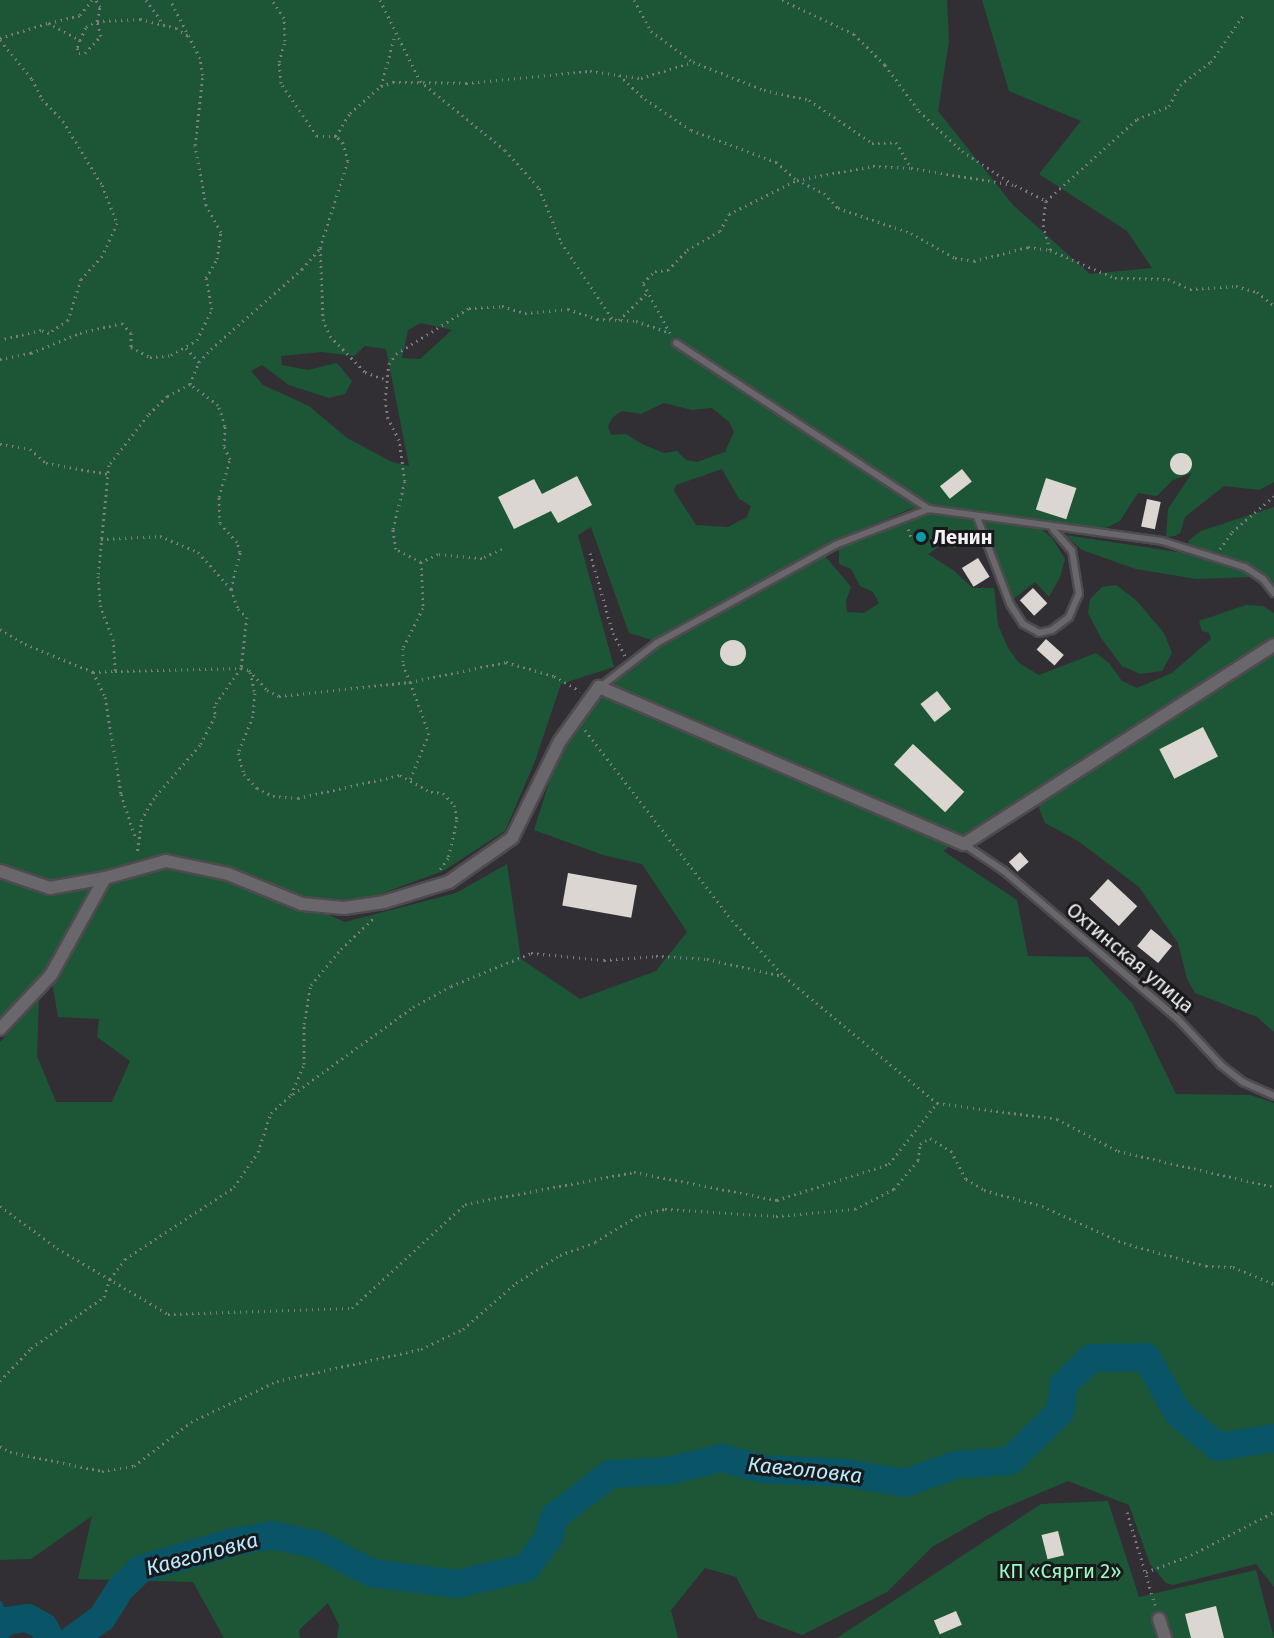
<!DOCTYPE html>
<meta charset="utf-8">
<style>
body{margin:0}
#map{position:relative;width:1274px;height:1638px;overflow:hidden;background:#322f34;font-family:"Fira Sans",sans-serif}
div>[style]{position:absolute}
[style*='--x']{left:calc(var(--x)*1px);top:calc(var(--y)*1px);width:calc(var(--w)*1px);rotate:calc(var(--a)*1deg)}
.green>*{inset:0;background:#1c5637}
.stream>*{height:4.5px;margin:-2.25px;padding:0 2.25px;transform-origin:2.25px;border-radius:2.25px;background:#0a5468}
.river>*{height:28px;margin:-14px;padding:0 14px;transform-origin:14px;border-radius:14px;background:#0a5468}
.building>*{inset:0;background:#dcd6d3;transform-origin:0 0}
.round{border-radius:50%}
.path>*{height:3px;margin-top:-1.5px;transform-origin:0;background:repeating-linear-gradient(90deg,#7e7c80 0 1.5px,transparent 0 6px)}
.roads{filter:drop-shadow(2px 0 #4e4b4f) drop-shadow(-2px 0 #4e4b4f) drop-shadow(0 2px #4e4b4f) drop-shadow(0 -2px #4e4b4f)}
.service>*{height:6px;margin:-3px;padding:0 3px;transform-origin:3px;border-radius:3px;background:#6a676c}
.minor>*{height:12px;margin:-6px;padding:0 6px;transform-origin:6px;border-radius:6px;background:#6a676c}
.dots>*{width:16px;height:16px;translate:-50% -50%;box-sizing:border-box;border:3px solid #19181a;border-radius:50%}
span{translate:-50% -50%;white-space:nowrap;text-align:center;line-height:1.15;-webkit-text-stroke:6px #19181a;paint-order:stroke}
.poi-label{font-size:20px;color:#f3f1f4;font-weight:700}
.left{translate:0 -50%;text-align:left}
.street-label{font-size:20px;color:#f3f1f4}
.park-label{font-size:20px;color:#9afac0}
.water-label{font-size:21px;color:#b6ebff;font-style:italic}
</style>
<div id="map">
<div class="green">
<i style="clip-path:polygon(evenodd,0 0,947px 0,949px 41px,938px 111px,1013px 205px,1090px 274px,1152px 268px,1127px 231px,1039px 174px,1081px 121px,1009px 91px,982px 0,1274px 0,1274px 482px,1259px 490px,1224px 486px,1185px 517px,1180px 533px,1175px 536px,1166px 537px,1168px 509px,1192px 473px,1173px 480px,1157px 496px,1138px 493px,1120px 521px,1106px 528px,1035px 524px,1052px 538px,1065px 559px,1060px 577px,1049px 597px,1035px 582px,1011px 601px,998px 574px,983px 524px,985px 517px,938px 507px,910px 509px,841px 538px,655px 641px,629px 633px,591px 527px,578px 535px,614px 667px,561px 684px,535px 761px,505px 831px,443px 871px,375px 896px,303px 904px,345px 922px,456px 893px,507px 864px,521px 959px,580px 999px,656px 971px,687px 932px,642px 864px,603px 855px,534px 830px,556px 761px,599px 690px,614px 683px,657px 645px,825px 556px,851px 587px,846px 601px,847px 612px,864px 613px,879px 603px,873px 592px,860px 586px,851px 569px,839px 564px,839px 548px,929px 512px,942px 510px,977px 518px,982px 537px,955px 548px,942px 545px,928px 554px,953px 570px,973px 588px,994px 588px,998px 625px,1008px 648px,1019px 663px,1039px 675px,1096px 653px,1109px 663px,1122px 681px,1137px 688px,1172px 673px,1211px 639px,1209px 633px,1202px 631px,1199px 621px,1246px 605px,1263px 606px,1274px 613px,1274px 638px,943px 851px,1017px 900px,1028px 956px,1088px 957px,1132px 1003px,1176px 1094px,1250px 1095px,1274px 1103px,1274px 1587px,1256px 1564px,1173px 1585px,1166px 1583px,1150px 1564px,1129px 1505px,1068px 1481px,988px 1515px,932px 1547px,887px 1592px,802px 1635px,758px 1618px,736px 1577px,705px 1568px,671px 1610px,678px 1638px,337px 1638px,339px 1625px,328px 1603px,299px 1630px,300px 1638px,224px 1638px,193px 1582px,78px 1579px,92px 1516px,31px 1559px,0 1560px,0 1042px,39px 1000px,37px 1056px,56px 1102px,112px 1102px,130px 1061px,97px 1037px,99px 1019px,58px 1017px,51px 976px,104px 877px,49px 975px,39px 979px,0 1018px,0 0,421px 323px,452px 330px,420px 359px,402px 358px,408px 330px,421px 323px,0 0,365px 346px,386px 349px,409px 466px,392px 462px,347px 438px,309px 406px,263px 385px,251px 371px,262px 365px,289px 385px,329px 398px,345px 394px,352px 381px,337px 363px,308px 370px,282px 365px,281px 356px,322px 352px,354px 356px,365px 346px,0 0,664px 403px,692px 410px,712px 408px,729px 422px,734px 432px,725px 452px,697px 462px,686px 460px,677px 451px,664px 453px,642px 444px,626px 434px,611px 435px,608px 426px,613px 417px,622px 411px,641px 414px,664px 403px,0 0,722px 469px,739px 499px,751px 506px,747px 517px,728px 527px,696px 525px,674px 491px,676px 485px,722px 469px)"></i>
<i style="clip-path:polygon(1274px 507px,1274px 596px,1251px 577px,1196px 579px,1136px 569px,1082px 550px,1065px 535px,1184px 553px,1189px 540px,1201px 531px)"></i>
<i style="clip-path:polygon(1116px 585px,1136px 600px,1164px 633px,1172px 653px,1162px 671px,1140px 674px,1122px 666px,1101px 638px,1088px 613px,1090px 599px,1102px 587px)"></i>
<i style="clip-path:polygon(1274px 653px,1274px 1032px,1257px 1017px,1195px 993px,1187px 979px,1178px 943px,1139px 887px,1078px 841px,1045px 823px,1039px 808px,1041px 801px)"></i>
<i style="clip-path:polygon(1108px 1501px,1139px 1597px,1256px 1570px,1274px 1638px,837px 1638px,1041px 1504px)"></i>
</div>
<div class="stream">
<i style="--x:0;--y:1603;--w:19;--a:72"></i>
</div>
<div class="river">
<i style="--x:0;--y:1627;--w:8;--a:-45"></i>
<i style="--x:6;--y:1621;--w:22;--a:-8"></i>
<i style="--x:28;--y:1618;--w:18;--a:29"></i>
<i style="--x:44;--y:1627;--w:13;--a:61"></i>
<i style="--x:74;--y:1638;--w:34;--a:-36"></i>
<i style="--x:102;--y:1618;--w:34;--a:-58"></i>
<i style="--x:120;--y:1589;--w:29;--a:-44"></i>
<i style="--x:141;--y:1569;--w:97;--a:-16.2"></i>
<i style="--x:234;--y:1542;--w:39;--a:-10"></i>
<i style="--x:272;--y:1535;--w:47;--a:12.3"></i>
<i style="--x:318;--y:1545;--w:60;--a:27.8"></i>
<i style="--x:371;--y:1573;--w:87;--a:7.3"></i>
<i style="--x:457;--y:1584;--w:71;--a:-13.1"></i>
<i style="--x:526;--y:1568;--w:38;--a:-53"></i>
<i style="--x:549;--y:1538;--w:22;--a:-77"></i>
<i style="--x:554;--y:1517;--w:71;--a:-37.5"></i>
<i style="--x:610;--y:1474;--w:58;--a:-3"></i>
<i style="--x:668;--y:1471;--w:56;--a:-13.5"></i>
<i style="--x:722;--y:1458;--w:42;--a:15"></i>
<i style="--x:763;--y:1469;--w:81;--a:2.8"></i>
<i style="--x:844;--y:1473;--w:62;--a:9.3"></i>
<i style="--x:905;--y:1483;--w:54;--a:-19.4"></i>
<i style="--x:956;--y:1465;--w:54;--a:-4.2"></i>
<i style="--x:1010;--y:1461;--w:70;--a:-44.4"></i>
<i style="--x:1060;--y:1412;--w:28;--a:-82"></i>
<i style="--x:1064;--y:1384;--w:38;--a:-43"></i>
<i style="--x:1092;--y:1358;--w:54;--a:-1.1"></i>
<i style="--x:1146;--y:1357;--w:64;--a:60.3"></i>
<i style="--x:1178;--y:1413;--w:52;--a:40.4"></i>
<i style="--x:1218;--y:1447;--w:57;--a:-9.1"></i>
</div>
<div class="building">
<i class="round" style="left:1170px;top:453px;width:22px;height:22px"></i>
<i style="left:962px;top:469px;width:16px;height:28px;rotate:52deg"></i>
<i style="clip-path:polygon(577px 476px,592px 505px,558px 523px,551px 511px,514px 529px,498px 497px,534px 479px,542px 494px)"></i>
<i style="left:1046px;top:478px;width:32px;height:33px;rotate:18deg"></i>
<i style="left:1147px;top:499px;width:14px;height:28px;rotate:12deg"></i>
<i style="left:978px;top:558px;width:22px;height:19px;rotate:58deg"></i>
<i style="left:1033px;top:588px;width:21px;height:18px;rotate:47deg"></i>
<i style="left:1046px;top:639px;width:24px;height:14px;rotate:42deg"></i>
<i class="round" style="left:720px;top:640px;width:26px;height:26px"></i>
<i style="left:937px;top:691px;width:23px;height:21px;rotate:52deg"></i>
<i style="left:1203px;top:727px;width:33px;height:49px;rotate:63deg"></i>
<i style="left:913px;top:744px;width:70px;height:28px;rotate:43deg"></i>
<i style="left:1020px;top:852px;width:13px;height:15px;rotate:48deg"></i>
<i style="left:568px;top:873px;width:70px;height:33px;rotate:10deg"></i>
<i style="left:1108px;top:879px;width:40px;height:27px;rotate:43deg"></i>
<i style="left:1151px;top:929px;width:27px;height:22px;rotate:39deg"></i>
<i style="left:1058px;top:1531px;width:25px;height:17px;rotate:76deg"></i>
<i style="clip-path:polygon(1216px 1606px,1224px 1638px,1191px 1638px,1185px 1614px)"></i>
<i style="left:956px;top:1611px;width:15px;height:24px;rotate:67deg"></i>
</div>
<div class="path">
<i style="--x:146;--y:0;--w:31;--a:54"></i>
<i style="--x:380;--y:0;--w:90;--a:63.7"></i>
<i style="--x:420;--y:81;--w:109;--a:39.1"></i>
<i style="--x:505;--y:150;--w:51;--a:48.2"></i>
<i style="--x:539;--y:188;--w:58;--a:67.8"></i>
<i style="--x:561;--y:242;--w:94;--a:56.3"></i>
<i style="--x:634;--y:0;--w:35;--a:61"></i>
<i style="--x:651;--y:31;--w:52;--a:36.4"></i>
<i style="--x:693;--y:62;--w:76;--a:21.5"></i>
<i style="--x:764;--y:90;--w:46;--a:12.5"></i>
<i style="--x:809;--y:100;--w:76;--a:34.3"></i>
<i style="--x:872;--y:143;--w:24;--a:-2"></i>
<i style="--x:896;--y:142;--w:30;--a:60"></i>
<i style="--x:911;--y:168;--w:105;--a:9.3"></i>
<i style="--x:1015;--y:185;--w:35;--a:27"></i>
<i style="--x:1046;--y:201;--w:122;--a:-42"></i>
<i style="--x:1137;--y:119;--w:35;--a:-22"></i>
<i style="--x:1169;--y:106;--w:24;--a:-62"></i>
<i style="--x:1180;--y:85;--w:39;--a:-37"></i>
<i style="--x:1211;--y:62;--w:58;--a:-55.5"></i>
<i style="--x:782;--y:0;--w:80;--a:25.3"></i>
<i style="--x:854;--y:34;--w:44;--a:45"></i>
<i style="--x:885;--y:65;--w:57;--a:53.5"></i>
<i style="--x:919;--y:111;--w:59;--a:42.9"></i>
<i style="--x:962;--y:151;--w:59;--a:33.1"></i>
<i style="--x:49;--y:23;--w:32;--a:-14"></i>
<i style="--x:80;--y:15;--w:19;--a:-51"></i>
<i style="--x:0;--y:38;--w:50;--a:-17.4"></i>
<i style="--x:48;--y:23;--w:36;--a:28"></i>
<i style="--x:80;--y:40;--w:9;--a:111"></i>
<i style="--x:77;--y:48;--w:5;--a:68"></i>
<i style="--x:79;--y:53;--w:6;--a:0"></i>
<i style="--x:85;--y:53;--w:23;--a:-47"></i>
<i style="--x:101;--y:36;--w:16;--a:-105"></i>
<i style="--x:97;--y:21;--w:43;--a:-2.7"></i>
<i style="--x:140;--y:19;--w:37;--a:14"></i>
<i style="--x:176;--y:28;--w:14;--a:34"></i>
<i style="--x:0;--y:40;--w:50;--a:50.6"></i>
<i style="--x:32;--y:79;--w:22;--a:63"></i>
<i style="--x:42;--y:99;--w:30;--a:46"></i>
<i style="--x:63;--y:121;--w:75;--a:58.6"></i>
<i style="--x:102;--y:185;--w:41;--a:68.5"></i>
<i style="--x:117;--y:223;--w:36;--a:114"></i>
<i style="--x:102;--y:256;--w:31;--a:132"></i>
<i style="--x:81;--y:279;--w:43;--a:107.6"></i>
<i style="--x:68;--y:320;--w:23;--a:146"></i>
<i style="--x:49;--y:333;--w:9;--a:-159"></i>
<i style="--x:41;--y:330;--w:42;--a:166.3"></i>
<i style="--x:80;--y:40;--w:14;--a:-65"></i>
<i style="--x:86;--y:27;--w:13;--a:-29"></i>
<i style="--x:97;--y:21;--w:14;--a:-78"></i>
<i style="--x:100;--y:7;--w:8;--a:-120"></i>
<i style="--x:619;--y:75;--w:35;--a:43"></i>
<i style="--x:645;--y:99;--w:55;--a:34"></i>
<i style="--x:691;--y:130;--w:91;--a:20.6"></i>
<i style="--x:776;--y:162;--w:28;--a:41"></i>
<i style="--x:797;--y:180;--w:30;--a:26"></i>
<i style="--x:824;--y:193;--w:21;--a:47"></i>
<i style="--x:838;--y:208;--w:77;--a:18.9"></i>
<i style="--x:911;--y:233;--w:51;--a:29.6"></i>
<i style="--x:955;--y:258;--w:19;--a:9"></i>
<i style="--x:974;--y:261;--w:56;--a:-14.5"></i>
<i style="--x:1028;--y:247;--w:22;--a:8"></i>
<i style="--x:381;--y:86;--w:13;--a:-18"></i>
<i style="--x:393;--y:82;--w:73;--a:0.8"></i>
<i style="--x:466;--y:83;--w:125;--a:-5.5"></i>
<i style="--x:590;--y:71;--w:51;--a:7.8"></i>
<i style="--x:641;--y:78;--w:54;--a:-17.1"></i>
<i style="--x:336;--y:136;--w:27;--a:-59"></i>
<i style="--x:350;--y:113;--w:41;--a:-41.1"></i>
<i style="--x:381;--y:86;--w:53;--a:-74.6"></i>
<i style="--x:1046;--y:201;--w:24;--a:97"></i>
<i style="--x:1043;--y:225;--w:26;--a:74"></i>
<i style="--x:1050;--y:250;--w:71;--a:23.3"></i>
<i style="--x:1115;--y:278;--w:53;--a:1.1"></i>
<i style="--x:1168;--y:279;--w:24;--a:24"></i>
<i style="--x:1190;--y:289;--w:46;--a:-3.7"></i>
<i style="--x:1236;--y:286;--w:22;--a:16"></i>
<i style="--x:1257;--y:292;--w:22;--a:39"></i>
<i style="--x:320;--y:248;--w:71;--a:87.6"></i>
<i style="--x:323;--y:319;--w:18;--a:68"></i>
<i style="--x:330;--y:336;--w:50;--a:45.8"></i>
<i style="--x:365;--y:372;--w:23;--a:20"></i>
<i style="--x:619;--y:320;--w:39;--a:-44"></i>
<i style="--x:670;--y:333;--w:57;--a:-118.4"></i>
<i style="--x:643;--y:283;--w:17;--a:-45"></i>
<i style="--x:655;--y:271;--w:13;--a:-4"></i>
<i style="--x:668;--y:270;--w:28;--a:-46"></i>
<i style="--x:687;--y:250;--w:38;--a:-30"></i>
<i style="--x:720;--y:231;--w:19;--a:-62"></i>
<i style="--x:729;--y:214;--w:76;--a:-26.6"></i>
<i style="--x:797;--y:180;--w:77;--a:-10.4"></i>
<i style="--x:873;--y:166;--w:38;--a:3"></i>
<i style="--x:186;--y:348;--w:19;--a:47"></i>
<i style="--x:0;--y:359;--w:32;--a:-11"></i>
<i style="--x:31;--y:353;--w:53;--a:-22.2"></i>
<i style="--x:80;--y:333;--w:43;--a:-13.4"></i>
<i style="--x:122;--y:323;--w:13;--a:48"></i>
<i style="--x:131;--y:333;--w:14;--a:90"></i>
<i style="--x:131;--y:347;--w:21;--a:28"></i>
<i style="--x:150;--y:357;--w:21;--a:-5"></i>
<i style="--x:171;--y:355;--w:30;--a:-30"></i>
<i style="--x:197;--y:340;--w:34;--a:-64"></i>
<i style="--x:212;--y:309;--w:32;--a:-101"></i>
<i style="--x:206;--y:278;--w:22;--a:-60"></i>
<i style="--x:217;--y:259;--w:27;--a:-82"></i>
<i style="--x:221;--y:232;--w:31;--a:-119"></i>
<i style="--x:206;--y:205;--w:61;--a:-100.4"></i>
<i style="--x:195;--y:145;--w:70;--a:-83.5"></i>
<i style="--x:203;--y:75;--w:17;--a:-100"></i>
<i style="--x:200;--y:58;--w:65;--a:-117.3"></i>
<i style="--x:190;--y:384;--w:26;--a:152"></i>
<i style="--x:167;--y:396;--w:27;--a:135"></i>
<i style="--x:148;--y:415;--w:63;--a:128"></i>
<i style="--x:109;--y:465;--w:112;--a:95.7"></i>
<i style="--x:98;--y:576;--w:29;--a:86"></i>
<i style="--x:100;--y:605;--w:36;--a:69"></i>
<i style="--x:113;--y:639;--w:32;--a:86"></i>
<i style="--x:115;--y:671;--w:126;--a:-1.4"></i>
<i style="--x:241;--y:668;--w:8;--a:14"></i>
<i style="--x:249;--y:670;--w:27;--a:48"></i>
<i style="--x:267;--y:690;--w:13;--a:27"></i>
<i style="--x:279;--y:696;--w:132;--a:-6.1"></i>
<i style="--x:410;--y:682;--w:54;--a:69.6"></i>
<i style="--x:429;--y:733;--w:51;--a:112"></i>
<i style="--x:0;--y:444;--w:30;--a:9"></i>
<i style="--x:30;--y:449;--w:21;--a:41"></i>
<i style="--x:46;--y:463;--w:63;--a:10.1"></i>
<i style="--x:908;--y:529;--w:11;--a:68"></i>
<i style="--x:101;--y:539;--w:59;--a:-2.9"></i>
<i style="--x:160;--y:536;--w:41;--a:22.8"></i>
<i style="--x:198;--y:552;--w:50;--a:48.3"></i>
<i style="--x:231;--y:589;--w:21;--a:71"></i>
<i style="--x:238;--y:609;--w:12;--a:42"></i>
<i style="--x:247;--y:617;--w:51;--a:96.7"></i>
<i style="--x:241;--y:668;--w:47;--a:125.4"></i>
<i style="--x:214;--y:706;--w:10;--a:84"></i>
<i style="--x:215;--y:716;--w:33;--a:117"></i>
<i style="--x:200;--y:745;--w:70;--a:131"></i>
<i style="--x:154;--y:798;--w:24;--a:120"></i>
<i style="--x:142;--y:819;--w:35;--a:98"></i>
<i style="--x:502;--y:549;--w:22;--a:156"></i>
<i style="--x:482;--y:558;--w:44;--a:-174.8"></i>
<i style="--x:438;--y:554;--w:19;--a:155"></i>
<i style="--x:421;--y:562;--w:28;--a:-153"></i>
<i style="--x:396;--y:549;--w:20;--a:-99"></i>
<i style="--x:393;--y:529;--w:49;--a:-76"></i>
<i style="--x:405;--y:481;--w:41;--a:-98.3"></i>
<i style="--x:399;--y:440;--w:25;--a:-117"></i>
<i style="--x:388;--y:418;--w:18;--a:-99"></i>
<i style="--x:385;--y:400;--w:36;--a:-84"></i>
<i style="--x:389;--y:364;--w:12;--a:-55"></i>
<i style="--x:396;--y:354;--w:86;--a:-32.2"></i>
<i style="--x:469;--y:308;--w:33;--a:-3"></i>
<i style="--x:502;--y:306;--w:24;--a:17"></i>
<i style="--x:525;--y:313;--w:43;--a:-5.3"></i>
<i style="--x:568;--y:309;--w:31;--a:19"></i>
<i style="--x:597;--y:319;--w:39;--a:3"></i>
<i style="--x:636;--y:321;--w:36;--a:19"></i>
<i style="--x:1220;--y:549;--w:21;--a:-55"></i>
<i style="--x:1232;--y:532;--w:55;--a:-40.6"></i>
<i style="--x:590;--y:553;--w:83;--a:74"></i>
<i style="--x:613;--y:633;--w:26;--a:62"></i>
<i style="--x:421;--y:562;--w:46;--a:87.5"></i>
<i style="--x:423;--y:608;--w:45;--a:116.6"></i>
<i style="--x:403;--y:648;--w:16;--a:90"></i>
<i style="--x:403;--y:664;--w:19;--a:69"></i>
<i style="--x:410;--y:682;--w:98;--a:-11.8"></i>
<i style="--x:506;--y:662;--w:50;--a:16.3"></i>
<i style="--x:554;--y:676;--w:30;--a:30"></i>
<i style="--x:231;--y:589;--w:38;--a:-76"></i>
<i style="--x:240;--y:552;--w:10;--a:-107"></i>
<i style="--x:237;--y:542;--w:25;--a:-132"></i>
<i style="--x:220;--y:523;--w:26;--a:-92"></i>
<i style="--x:219;--y:497;--w:40;--a:-74"></i>
<i style="--x:230;--y:459;--w:14;--a:-115"></i>
<i style="--x:224;--y:446;--w:20;--a:-87"></i>
<i style="--x:225;--y:426;--w:22;--a:-108"></i>
<i style="--x:218;--y:405;--w:35;--a:-143"></i>
<i style="--x:190;--y:384;--w:24;--a:-68"></i>
<i style="--x:199;--y:362;--w:18;--a:-47"></i>
<i style="--x:211;--y:349;--w:121;--a:-41.3"></i>
<i style="--x:302;--y:269;--w:28;--a:-49"></i>
<i style="--x:320;--y:248;--w:91;--a:-72.2"></i>
<i style="--x:348;--y:161;--w:19;--a:-106"></i>
<i style="--x:343;--y:143;--w:10;--a:-135"></i>
<i style="--x:336;--y:136;--w:19;--a:180"></i>
<i style="--x:317;--y:136;--w:64;--a:-124.2"></i>
<i style="--x:281;--y:83;--w:21;--a:-95"></i>
<i style="--x:279;--y:62;--w:22;--a:-74"></i>
<i style="--x:285;--y:41;--w:23;--a:-92"></i>
<i style="--x:284;--y:18;--w:22;--a:-124"></i>
<i style="--x:0;--y:629;--w:29;--a:31"></i>
<i style="--x:25;--y:644;--w:74;--a:22.4"></i>
<i style="--x:93;--y:672;--w:22;--a:-3"></i>
<i style="--x:93;--y:672;--w:28;--a:64"></i>
<i style="--x:105;--y:697;--w:98;--a:80.6"></i>
<i style="--x:121;--y:794;--w:48;--a:71.9"></i>
<i style="--x:250;--y:672;--w:22;--a:77"></i>
<i style="--x:255;--y:693;--w:23;--a:95"></i>
<i style="--x:253;--y:716;--w:40;--a:112"></i>
<i style="--x:238;--y:753;--w:22;--a:74"></i>
<i style="--x:244;--y:774;--w:19;--a:47"></i>
<i style="--x:257;--y:788;--w:18;--a:27"></i>
<i style="--x:273;--y:796;--w:25;--a:5"></i>
<i style="--x:298;--y:798;--w:105;--a:-12.7"></i>
<i style="--x:400;--y:775;--w:35;--a:29"></i>
<i style="--x:431;--y:792;--w:12;--a:5"></i>
<i style="--x:443;--y:793;--w:16;--a:47"></i>
<i style="--x:454;--y:805;--w:15;--a:79"></i>
<i style="--x:457;--y:820;--w:39;--a:103"></i>
<i style="--x:448;--y:858;--w:16;--a:125"></i>
<i style="--x:585;--y:730;--w:240;--a:52.3"></i>
<i style="--x:732;--y:920;--w:76;--a:47.1"></i>
<i style="--x:784;--y:976;--w:199;--a:39.7"></i>
<i style="--x:937;--y:1103;--w:121;--a:7.6"></i>
<i style="--x:1057;--y:1119;--w:69;--a:27.7"></i>
<i style="--x:1118;--y:1151;--w:160;--a:13"></i>
<i style="--x:293;--y:1094;--w:148;--a:-35.9"></i>
<i style="--x:413;--y:1007;--w:43;--a:-28.9"></i>
<i style="--x:451;--y:986;--w:87;--a:-22.4"></i>
<i style="--x:531;--y:953;--w:73;--a:5.5"></i>
<i style="--x:604;--y:960;--w:52;--a:-4.4"></i>
<i style="--x:656;--y:956;--w:51;--a:3.4"></i>
<i style="--x:707;--y:959;--w:78;--a:12.6"></i>
<i style="--x:0;--y:1206;--w:71;--a:36.4"></i>
<i style="--x:57;--y:1248;--w:129;--a:30.7"></i>
<i style="--x:168;--y:1314;--w:184;--a:-1.9"></i>
<i style="--x:352;--y:1308;--w:154;--a:-42.6"></i>
<i style="--x:465;--y:1204;--w:172;--a:-10.7"></i>
<i style="--x:634;--y:1172;--w:146;--a:11.1"></i>
<i style="--x:777;--y:1200;--w:118;--a:-17.8"></i>
<i style="--x:889;--y:1164;--w:78;--a:-51.8"></i>
<i style="--x:0;--y:1381;--w:45;--a:-46.8"></i>
<i style="--x:31;--y:1348;--w:89;--a:-34.9"></i>
<i style="--x:104;--y:1297;--w:19;--a:-72"></i>
<i style="--x:110;--y:1279;--w:25;--a:-53"></i>
<i style="--x:125;--y:1259;--w:131;--a:-33.4"></i>
<i style="--x:234;--y:1187;--w:42;--a:-55.6"></i>
<i style="--x:258;--y:1152;--w:41;--a:-71.6"></i>
<i style="--x:271;--y:1113;--w:27;--a:-42"></i>
<i style="--x:291;--y:1095;--w:34;--a:-67"></i>
<i style="--x:304;--y:1064;--w:40;--a:-90"></i>
<i style="--x:304;--y:1024;--w:40;--a:-80"></i>
<i style="--x:311;--y:985;--w:47;--a:-50.2"></i>
<i style="--x:341;--y:949;--w:47;--a:-43.3"></i>
<i style="--x:0;--y:1446;--w:12;--a:31"></i>
<i style="--x:10;--y:1452;--w:94;--a:11.7"></i>
<i style="--x:102;--y:1471;--w:32;--a:-9"></i>
<i style="--x:134;--y:1466;--w:72;--a:-37.7"></i>
<i style="--x:191;--y:1422;--w:95;--a:-25.5"></i>
<i style="--x:277;--y:1381;--w:148;--a:-12.5"></i>
<i style="--x:421;--y:1349;--w:47;--a:-25.5"></i>
<i style="--x:463;--y:1329;--w:70;--a:-41"></i>
<i style="--x:516;--y:1283;--w:52;--a:-32.5"></i>
<i style="--x:560;--y:1255;--w:37;--a:-20"></i>
<i style="--x:595;--y:1242;--w:52;--a:-31.5"></i>
<i style="--x:639;--y:1215;--w:27;--a:-13"></i>
<i style="--x:665;--y:1209;--w:111;--a:3.6"></i>
<i style="--x:776;--y:1216;--w:79;--a:-5.1"></i>
<i style="--x:855;--y:1209;--w:44;--a:-27.1"></i>
<i style="--x:894;--y:1189;--w:38;--a:-50"></i>
<i style="--x:918;--y:1160;--w:16;--a:-83"></i>
<i style="--x:920;--y:1144;--w:12;--a:-31"></i>
<i style="--x:930;--y:1138;--w:25;--a:32"></i>
<i style="--x:951;--y:1151;--w:32;--a:62"></i>
<i style="--x:966;--y:1179;--w:21;--a:31"></i>
<i style="--x:984;--y:1190;--w:60;--a:15.4"></i>
<i style="--x:1042;--y:1206;--w:90;--a:24.3"></i>
<i style="--x:1124;--y:1243;--w:85;--a:15.7"></i>
<i style="--x:1206;--y:1266;--w:27;--a:2"></i>
<i style="--x:1233;--y:1267;--w:44;--a:22.5"></i>
<i style="--x:1127;--y:1512;--w:97;--a:73.2"></i>
<i style="--x:1146;--y:1572;--w:48;--a:-20.7"></i>
<i style="--x:1191;--y:1555;--w:93;--a:-27.4"></i>
</div>
<div class="roads">
<div class="service">
<i style="--x:676;--y:343;--w:303;--a:33.3"></i>
<i style="--x:977;--y:517;--w:93;--a:69.2"></i>
<i style="--x:1010;--y:604;--w:24;--a:57"></i>
<i style="--x:1023;--y:624;--w:18;--a:29"></i>
<i style="--x:1039;--y:633;--w:13;--a:-13"></i>
<i style="--x:1052;--y:630;--w:21;--a:-37"></i>
<i style="--x:1069;--y:617;--w:25;--a:-67"></i>
<i style="--x:1079;--y:594;--w:44;--a:-99.2"></i>
<i style="--x:1072;--y:551;--w:29;--a:-131"></i>
<i style="--x:600;--y:687;--w:72;--a:-37.7"></i>
<i style="--x:657;--y:643;--w:203;--a:-28.8"></i>
<i style="--x:835;--y:545;--w:101;--a:-21"></i>
<i style="--x:929;--y:509;--w:235;--a:7.8"></i>
<i style="--x:1162;--y:541;--w:87;--a:17.4"></i>
<i style="--x:1245;--y:567;--w:22;--a:34"></i>
<i style="--x:1263;--y:579;--w:18;--a:52"></i>
<i style="--x:965;--y:845;--w:47;--a:33.7"></i>
<i style="--x:1004;--y:871;--w:228;--a:40.4"></i>
<i style="--x:1178;--y:1019;--w:63;--a:46.9"></i>
<i style="--x:1221;--y:1065;--w:28;--a:38"></i>
<i style="--x:1243;--y:1082;--w:34;--a:24"></i>
</div>
<div class="minor">
<i style="--x:0;--y:871;--w:53;--a:18.8"></i>
<i style="--x:50;--y:888;--w:56;--a:-10.3"></i>
<i style="--x:0;--y:1029;--w:74;--a:-46.6"></i>
<i style="--x:51;--y:975;--w:111;--a:-60.9"></i>
<i style="--x:105;--y:878;--w:63;--a:-15.6"></i>
<i style="--x:166;--y:861;--w:63;--a:11.8"></i>
<i style="--x:228;--y:874;--w:80;--a:22.1"></i>
<i style="--x:302;--y:904;--w:42;--a:5.4"></i>
<i style="--x:344;--y:908;--w:40;--a:-8.5"></i>
<i style="--x:384;--y:902;--w:68;--a:-17.1"></i>
<i style="--x:449;--y:882;--w:77;--a:-34.9"></i>
<i style="--x:512;--y:838;--w:108;--a:-63.7"></i>
<i style="--x:560;--y:741;--w:67;--a:-54.2"></i>
<i style="--x:599;--y:687;--w:397;--a:23.3"></i>
<i style="--x:964;--y:844;--w:368;--a:-32.7"></i>
<i style="--x:1159;--y:1619;--w:20;--a:72"></i>
</div>
</div>
<div class="dots">
<i style="left:921px;top:537px;background:#0f9aa8"></i>
</div>
<div class="poi-label">
<span class="left" style="left:933px;top:537px">Ленин</span>
</div>
<div class="street-label">
<span style="left:1130px;top:958px;rotate:40deg">Охтинская улица</span>
</div>
<div class="park-label">
<span style="left:1060px;top:1571px">КП «Сярги 2»</span>
</div>
<div class="water-label">
<span style="left:805px;top:1470px;rotate:6deg">Кавголовка</span>
<span style="left:202px;top:1554px;rotate:-15deg">Кавголовка</span>
</div>
</div>
